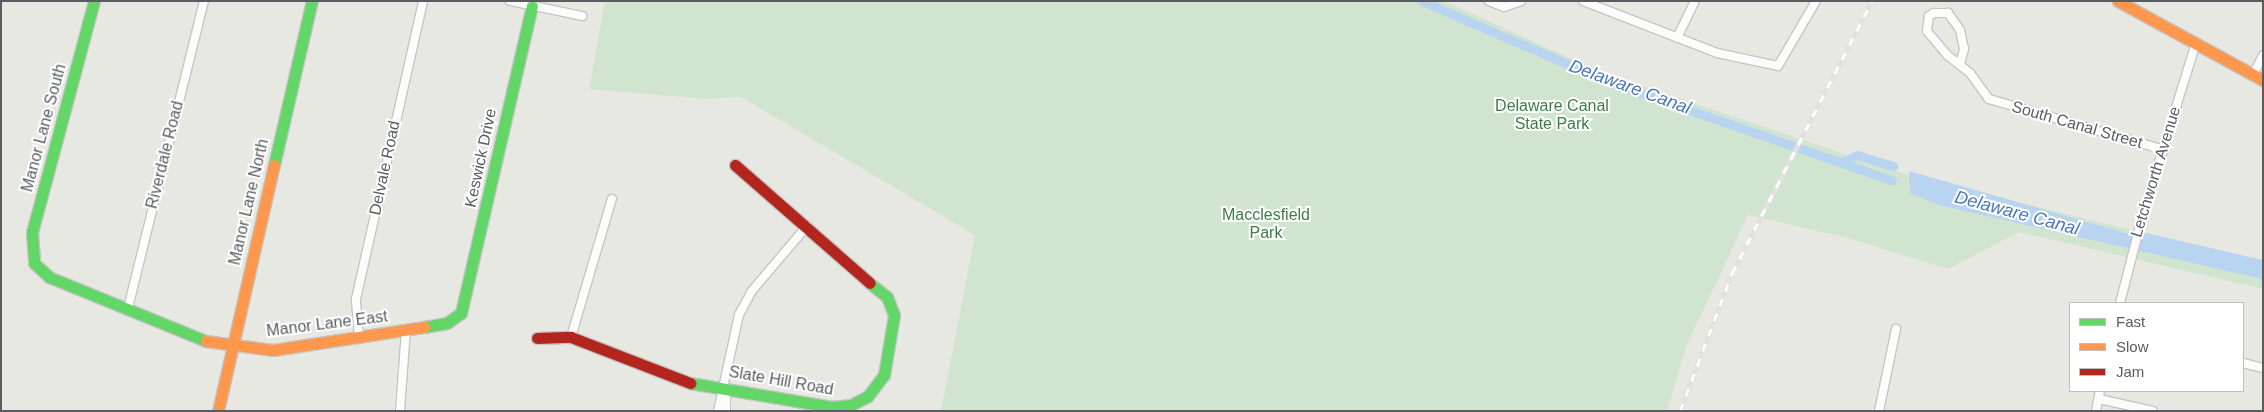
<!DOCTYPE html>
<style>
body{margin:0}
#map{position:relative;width:2264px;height:412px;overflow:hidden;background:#e8e8e3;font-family:Helvetica,sans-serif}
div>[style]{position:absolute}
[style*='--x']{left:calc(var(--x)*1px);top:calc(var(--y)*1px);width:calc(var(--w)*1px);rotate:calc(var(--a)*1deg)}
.green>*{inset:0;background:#d1e4d0}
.water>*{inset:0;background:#b8d4f1}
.canal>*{height:9px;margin:-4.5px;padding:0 4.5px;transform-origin:4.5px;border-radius:4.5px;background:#b8d4f1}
.roads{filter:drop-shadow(1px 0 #c5c5c5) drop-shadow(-1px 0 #c5c5c5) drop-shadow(0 1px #c5c5c5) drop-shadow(0 -1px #c5c5c5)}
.street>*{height:8px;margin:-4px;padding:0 4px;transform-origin:4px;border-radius:4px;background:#fcfcfb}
.fast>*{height:11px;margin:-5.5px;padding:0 5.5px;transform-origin:5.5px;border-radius:5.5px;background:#63d668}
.slow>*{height:11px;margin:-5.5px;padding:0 5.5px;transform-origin:5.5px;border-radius:5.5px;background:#ff974d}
.jam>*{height:11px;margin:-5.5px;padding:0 5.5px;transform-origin:5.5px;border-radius:5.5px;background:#b3261e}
.rail>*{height:4.5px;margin-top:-2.25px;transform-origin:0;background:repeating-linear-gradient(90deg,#fff 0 8px,#e1e1e0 0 16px);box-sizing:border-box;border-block:1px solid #e1e1e0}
span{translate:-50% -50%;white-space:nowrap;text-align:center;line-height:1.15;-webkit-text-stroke:4px #fff;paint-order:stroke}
.park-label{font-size:16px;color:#3a7e43}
.street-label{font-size:16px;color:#595c60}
.water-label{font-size:18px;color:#4a76b7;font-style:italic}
.frame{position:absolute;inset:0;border:2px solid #595c60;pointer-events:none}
.legend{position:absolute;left:2069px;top:302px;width:175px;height:90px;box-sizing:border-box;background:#fff;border:1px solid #bdbebf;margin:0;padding:6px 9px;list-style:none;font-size:15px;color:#595c60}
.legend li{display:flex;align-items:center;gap:10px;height:25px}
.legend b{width:25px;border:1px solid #bdbebf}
</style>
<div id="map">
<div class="green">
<i style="clip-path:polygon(605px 1px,1444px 1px,1601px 72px,1905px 174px,2263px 263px,2263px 289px,2019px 232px,1948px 269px,1848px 238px,1748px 215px,1686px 347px,1667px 411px,941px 411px,975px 235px,741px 97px,705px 99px,589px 89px)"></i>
</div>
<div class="water">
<i style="clip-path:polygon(1909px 171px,2129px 234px,2146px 233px,2263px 260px,2263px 279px,1939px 205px,1910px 193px)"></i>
</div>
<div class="canal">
<i style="--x:1422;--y:1;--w:209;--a:23.4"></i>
<i style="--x:1614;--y:84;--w:294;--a:19.1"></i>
<i style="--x:1844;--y:161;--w:14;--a:-25"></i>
<i style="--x:1857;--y:155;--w:38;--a:17"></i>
</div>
<div class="roads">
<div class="street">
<i style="--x:510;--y:1;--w:74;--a:11.8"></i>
<i style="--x:1489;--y:1;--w:16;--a:22"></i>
<i style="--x:1504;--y:7;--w:18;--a:-19"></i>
<i style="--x:1583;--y:1;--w:144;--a:21.2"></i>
<i style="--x:1717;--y:53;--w:62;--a:12"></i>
<i style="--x:1778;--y:66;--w:75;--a:-59.7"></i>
<i style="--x:1677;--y:38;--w:41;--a:-64.1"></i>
<i style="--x:1960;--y:64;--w:16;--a:-75"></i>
<i style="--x:1964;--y:49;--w:19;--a:-102"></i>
<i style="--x:1960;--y:30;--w:21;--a:-125"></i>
<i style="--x:1948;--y:13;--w:14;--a:180"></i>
<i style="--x:1934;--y:13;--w:6;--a:149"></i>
<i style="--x:1929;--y:16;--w:15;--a:98"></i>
<i style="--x:1927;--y:31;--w:31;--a:50"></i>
<i style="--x:1947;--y:55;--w:29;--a:38"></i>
<i style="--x:1970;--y:73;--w:32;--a:54"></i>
<i style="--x:1989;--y:99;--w:183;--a:16.2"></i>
<i style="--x:2253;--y:75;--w:22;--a:-63"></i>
<i style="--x:2120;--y:303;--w:96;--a:-75.5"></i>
<i style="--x:2144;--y:210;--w:175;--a:-72.7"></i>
<i style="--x:128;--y:308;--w:316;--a:-76.1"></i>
<i style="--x:359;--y:336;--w:37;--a:-95"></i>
<i style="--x:356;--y:299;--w:305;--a:-77.3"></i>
<i style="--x:571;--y:337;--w:144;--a:-73.5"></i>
<i style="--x:2243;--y:363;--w:21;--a:14"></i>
<i style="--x:726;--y:388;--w:23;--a:90"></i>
<i style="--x:2099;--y:399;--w:55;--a:12.5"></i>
<i style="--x:400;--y:411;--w:81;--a:-85.8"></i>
<i style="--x:718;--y:411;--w:98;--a:-77.7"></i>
<i style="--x:739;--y:315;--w:26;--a:-62"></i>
<i style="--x:751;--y:292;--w:87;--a:-49.7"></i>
<i style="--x:1879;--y:411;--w:84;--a:-78.3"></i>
<i style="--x:2096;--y:411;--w:20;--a:-79"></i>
</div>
<div class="fast">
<i style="--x:94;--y:1;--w:239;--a:105"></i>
<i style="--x:32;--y:232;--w:31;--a:86"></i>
<i style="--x:34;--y:263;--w:21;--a:43"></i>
<i style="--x:49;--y:277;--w:170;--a:22.2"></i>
<i style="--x:274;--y:165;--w:168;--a:-77"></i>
<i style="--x:424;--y:327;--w:23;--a:-10"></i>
<i style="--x:447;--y:323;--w:17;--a:-36"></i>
<i style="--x:461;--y:313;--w:315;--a:-77"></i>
<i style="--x:690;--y:383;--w:144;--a:9.6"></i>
<i style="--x:832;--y:407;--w:19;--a:-6"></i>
<i style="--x:851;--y:405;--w:19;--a:-28"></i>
<i style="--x:868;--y:396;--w:26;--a:-53"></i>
<i style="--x:884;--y:375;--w:61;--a:-80.5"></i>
<i style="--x:894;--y:315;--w:19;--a:-111"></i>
<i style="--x:887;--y:297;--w:22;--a:-141"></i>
</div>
<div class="slow">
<i style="--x:2118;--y:1;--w:165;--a:28.6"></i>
<i style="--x:206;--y:341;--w:68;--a:7.7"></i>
<i style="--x:273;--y:350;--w:153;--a:-8.7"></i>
<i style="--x:218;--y:411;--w:252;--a:-77.2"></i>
</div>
<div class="jam">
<i style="--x:735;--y:165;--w:179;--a:41.2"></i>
<i style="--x:537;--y:338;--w:34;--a:-2"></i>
<i style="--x:571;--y:337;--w:128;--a:21.1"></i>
</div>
</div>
<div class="rail">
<i style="--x:1680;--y:411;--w:147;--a:-69.4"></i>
<i style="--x:1732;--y:273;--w:306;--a:-62.8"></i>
</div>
<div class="park-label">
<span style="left:1552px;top:115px">Delaware Canal<br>State Park</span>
<span style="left:1266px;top:224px">Macclesfield<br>Park</span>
</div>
<div class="street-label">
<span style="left:2077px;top:125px;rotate:16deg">South Canal Street</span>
<span style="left:44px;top:128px;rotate:-75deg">Manor Lane South</span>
<span style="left:165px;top:155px;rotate:-76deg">Riverdale Road</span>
<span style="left:481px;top:158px;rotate:-78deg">Keswick Drive</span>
<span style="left:385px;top:168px;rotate:-78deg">Delvale Road</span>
<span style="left:2156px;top:172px;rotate:-73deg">Letchworth Avenue</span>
<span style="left:249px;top:202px;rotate:-77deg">Manor Lane North</span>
<span style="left:327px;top:324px;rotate:-7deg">Manor Lane East</span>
<span style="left:781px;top:381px;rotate:10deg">Slate Hill Road</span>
</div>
<div class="water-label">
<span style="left:1630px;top:87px;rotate:20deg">Delaware Canal</span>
<span style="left:2017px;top:213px;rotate:15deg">Delaware Canal</span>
</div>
<div class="frame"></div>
<ul class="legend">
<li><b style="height:6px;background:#63d668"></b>Fast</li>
<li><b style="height:6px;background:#ff974d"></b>Slow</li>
<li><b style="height:6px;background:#b3261e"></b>Jam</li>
</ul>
</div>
